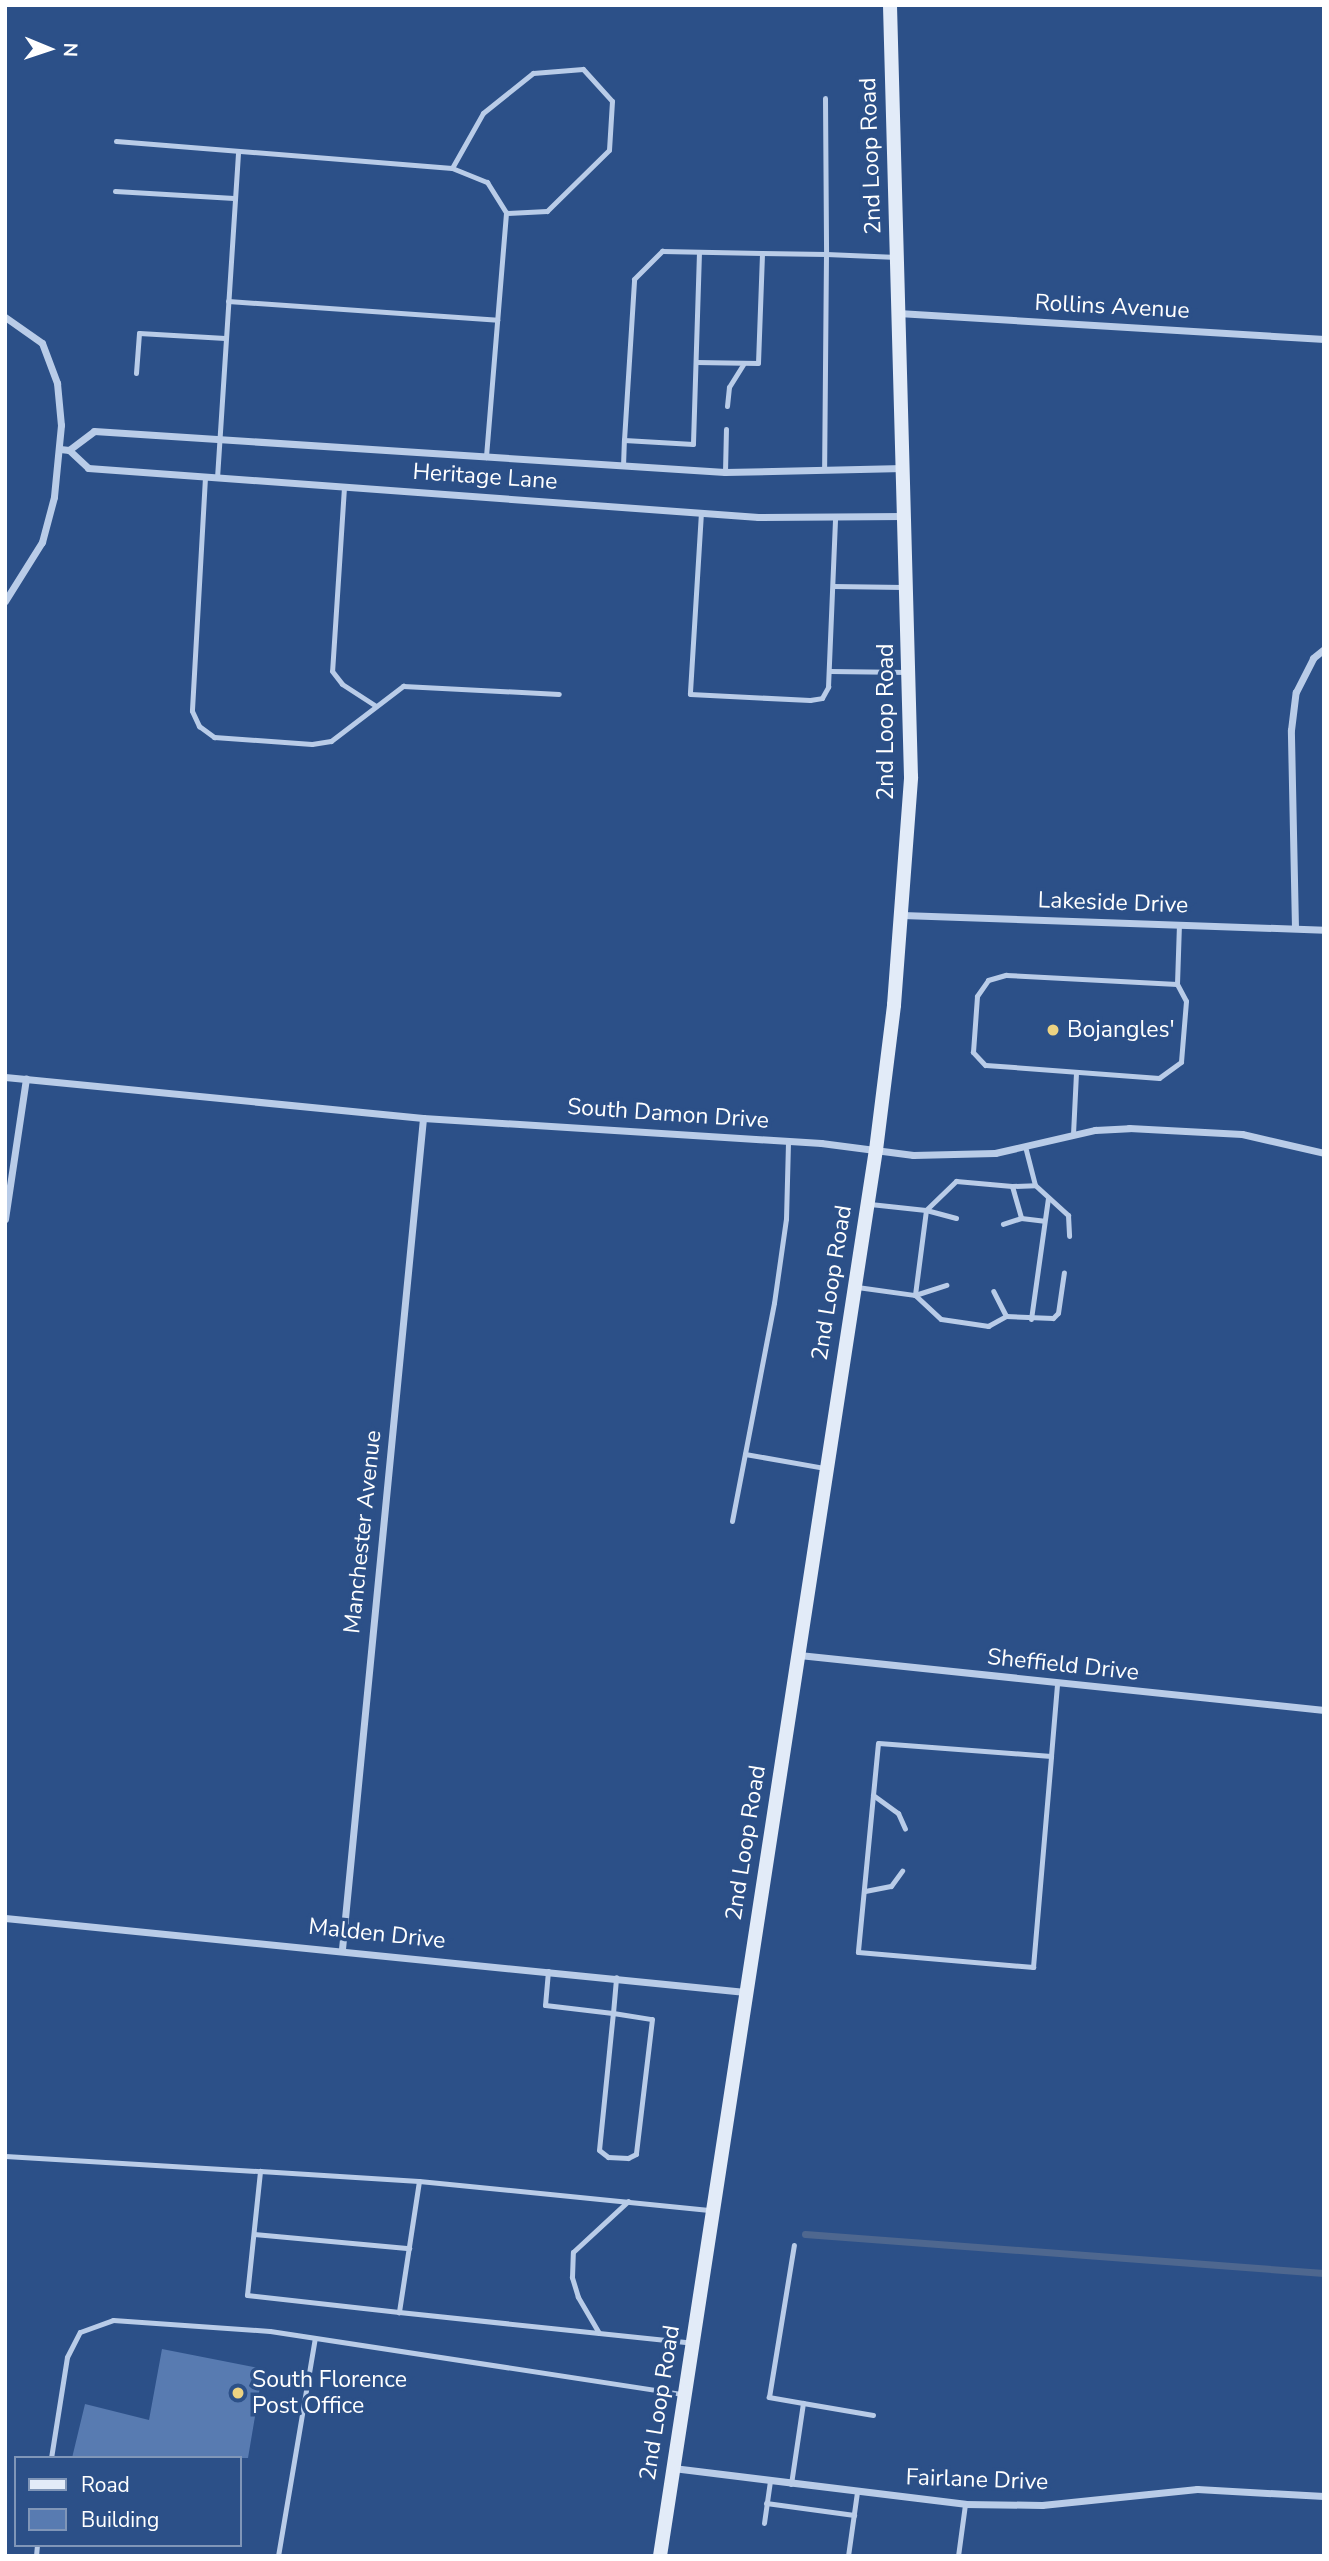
<!DOCTYPE html>
<style>
body{margin:0}
#map{position:relative;width:1329px;height:2561px;overflow:hidden;background:#2c5088;font-family:"Nunito Sans",sans-serif}
div>[style]{position:absolute}
[style*='--x']{left:calc(var(--x)*1px);top:calc(var(--y)*1px);width:calc(var(--w)*1px);rotate:calc(var(--a)*1deg)}
.stream>*{height:7px;margin:-3.5px;padding:0 3.5px;transform-origin:3.5px;border-radius:3.5px;background:#4e678f}
.building>*{inset:0;background:#587bb1}
.lane>*{height:5px;margin:-2.5px;padding:0 2.5px;transform-origin:2.5px;border-radius:2.5px;background:#b9cce8}
.street>*{height:7px;margin:-3.5px;padding:0 3.5px;transform-origin:3.5px;border-radius:3.5px;background:#b9cce8}
.secondary>*{height:14px;margin:-7px;padding:0 7px;transform-origin:7px;border-radius:7px;background:#e2ebf8}
.dots>*{width:19px;height:19px;translate:-50% -50%;box-sizing:border-box;border:4px solid #2c5088;border-radius:50%}
span{translate:-50% -50%;white-space:nowrap;text-align:center;line-height:1.15;-webkit-text-stroke:7px #2c5088;paint-order:stroke}
.street-label{font-size:23px;color:#fff}
.poi-label{font-size:23px;color:#fff}
.left{translate:0 -50%;text-align:left}
.frame{position:absolute;inset:0;border:7px solid #fff;pointer-events:none}
.legend{position:absolute;left:14px;top:2456px;width:228px;height:91px;box-sizing:border-box;background:#2c5088;border:2px solid #8096b8;margin:0;padding:9px 12px;list-style:none;font-size:21px;color:#fff}
.legend li{display:flex;align-items:center;gap:14px;height:35px}
.legend b{width:35px;border:2px solid #8096b8}
.north{position:absolute;left:14px;top:14px;width:70px;height:70px;-webkit-text-stroke:5px #2c5088;paint-order:stroke;rotate:92deg;font-size:19px;font-weight:700;line-height:28px;text-align:center;color:#fff}
.north::after{content:'';display:block;margin:auto;width:24px;height:32px;background:#fff;clip-path:polygon(50% 0,100% 100%,50% 72%,0 100%)}
</style>
<div id="map">
<div class="stream">
<i style="--x:805;--y:2234;--w:520;--a:4.3"></i>
</div>
<div class="building">
<i style="clip-path:polygon(162px 2349px,263px 2369px,248px 2458px,72px 2458px,85px 2404px,149px 2420px)"></i>
</div>
<div class="lane">
<i style="--x:825;--y:98;--w:156;--a:89.6"></i>
<i style="--x:826;--y:254;--w:71;--a:2.4"></i>
<i style="--x:116;--y:141;--w:337;--a:4.6"></i>
<i style="--x:452;--y:168;--w:38;--a:22"></i>
<i style="--x:487;--y:182;--w:36;--a:58"></i>
<i style="--x:506;--y:213;--w:245;--a:94.7"></i>
<i style="--x:452;--y:168;--w:63;--a:-60.6"></i>
<i style="--x:483;--y:113;--w:64;--a:-38.7"></i>
<i style="--x:533;--y:73;--w:50;--a:-4.6"></i>
<i style="--x:583;--y:69;--w:43;--a:47.8"></i>
<i style="--x:612;--y:101;--w:49;--a:93.5"></i>
<i style="--x:609;--y:150;--w:87;--a:135.5"></i>
<i style="--x:547;--y:211;--w:41;--a:177.2"></i>
<i style="--x:115;--y:191;--w:119;--a:3.4"></i>
<i style="--x:699;--y:252;--w:192;--a:91.8"></i>
<i style="--x:693;--y:444;--w:69;--a:-176.7"></i>
<i style="--x:624;--y:440;--w:161;--a:-86.4"></i>
<i style="--x:634;--y:279;--w:40;--a:-45"></i>
<i style="--x:662;--y:251;--w:100;--a:1.1"></i>
<i style="--x:762;--y:253;--w:64;--a:0.9"></i>
<i style="--x:826;--y:254;--w:215;--a:90.5"></i>
<i style="--x:228;--y:301;--w:270;--a:4"></i>
<i style="--x:696;--y:362;--w:62;--a:0.9"></i>
<i style="--x:758;--y:363;--w:110;--a:-87.9"></i>
<i style="--x:136;--y:373;--w:40;--a:-85.7"></i>
<i style="--x:139;--y:333;--w:86;--a:3.3"></i>
<i style="--x:727;--y:406;--w:19;--a:-84"></i>
<i style="--x:729;--y:387;--w:28;--a:-58"></i>
<i style="--x:623;--y:466;--w:26;--a:-88"></i>
<i style="--x:725;--y:472;--w:43;--a:-88.7"></i>
<i style="--x:205;--y:477;--w:234;--a:93.2"></i>
<i style="--x:192;--y:711;--w:17;--a:65"></i>
<i style="--x:199;--y:726;--w:19;--a:36"></i>
<i style="--x:214;--y:737;--w:98;--a:4.1"></i>
<i style="--x:312;--y:744;--w:19;--a:-9"></i>
<i style="--x:331;--y:741;--w:91;--a:-37.4"></i>
<i style="--x:403;--y:686;--w:156;--a:2.9"></i>
<i style="--x:217;--y:478;--w:327;--a:-86.3"></i>
<i style="--x:344;--y:487;--w:184;--a:93.7"></i>
<i style="--x:332;--y:671;--w:16;--a:52"></i>
<i style="--x:342;--y:684;--w:40;--a:32.9"></i>
<i style="--x:701;--y:512;--w:182;--a:93.5"></i>
<i style="--x:690;--y:694;--w:120;--a:2.9"></i>
<i style="--x:810;--y:700;--w:12;--a:-9"></i>
<i style="--x:822;--y:698;--w:13;--a:-61"></i>
<i style="--x:828;--y:687;--w:170;--a:-87.6"></i>
<i style="--x:833;--y:586;--w:70;--a:0.8"></i>
<i style="--x:830;--y:671;--w:78;--a:0.7"></i>
<i style="--x:1177;--y:984;--w:19;--a:62"></i>
<i style="--x:1186;--y:1001;--w:61;--a:94.7"></i>
<i style="--x:1181;--y:1062;--w:27;--a:144"></i>
<i style="--x:1159;--y:1078;--w:174;--a:-175.7"></i>
<i style="--x:985;--y:1065;--w:18;--a:-133"></i>
<i style="--x:973;--y:1052;--w:56;--a:-85.9"></i>
<i style="--x:977;--y:996;--w:19;--a:-55"></i>
<i style="--x:988;--y:980;--w:19;--a:-16"></i>
<i style="--x:1006;--y:975;--w:171;--a:3"></i>
<i style="--x:1177;--y:984;--w:60;--a:-88.1"></i>
<i style="--x:1073;--y:1134;--w:62;--a:-87.2"></i>
<i style="--x:1035;--y:1185;--w:45;--a:42.3"></i>
<i style="--x:1068;--y:1215;--w:21;--a:87"></i>
<i style="--x:1012;--y:1186;--w:23;--a:-2"></i>
<i style="--x:1035;--y:1185;--w:40;--a:-104.4"></i>
<i style="--x:870;--y:1204;--w:56;--a:6.1"></i>
<i style="--x:926;--y:1210;--w:86;--a:97.4"></i>
<i style="--x:915;--y:1295;--w:33;--a:-18"></i>
<i style="--x:956;--y:1218;--w:31;--a:-165"></i>
<i style="--x:926;--y:1210;--w:42;--a:-44"></i>
<i style="--x:956;--y:1181;--w:56;--a:5.1"></i>
<i style="--x:1012;--y:1186;--w:33;--a:74"></i>
<i style="--x:1021;--y:1218;--w:19;--a:162"></i>
<i style="--x:1021;--y:1218;--w:23;--a:7"></i>
<i style="--x:857;--y:1287;--w:59;--a:7.9"></i>
<i style="--x:915;--y:1295;--w:35;--a:43"></i>
<i style="--x:941;--y:1319;--w:48;--a:8.5"></i>
<i style="--x:988;--y:1326;--w:21;--a:-29"></i>
<i style="--x:1006;--y:1316;--w:28;--a:-117"></i>
<i style="--x:1006;--y:1316;--w:47;--a:2.4"></i>
<i style="--x:1053;--y:1318;--w:7;--a:-45"></i>
<i style="--x:1058;--y:1313;--w:41;--a:-81.7"></i>
<i style="--x:1031;--y:1319;--w:122;--a:-82"></i>
<i style="--x:745;--y:1454;--w:80;--a:10"></i>
<i style="--x:732;--y:1521;--w:222;--a:-79.1"></i>
<i style="--x:774;--y:1303;--w:85;--a:-81.9"></i>
<i style="--x:786;--y:1219;--w:78;--a:-88.5"></i>
<i style="--x:1051;--y:1756;--w:173;--a:-175.7"></i>
<i style="--x:878;--y:1743;--w:210;--a:95.5"></i>
<i style="--x:858;--y:1952;--w:176;--a:4.9"></i>
<i style="--x:1033;--y:1967;--w:212;--a:-85.1"></i>
<i style="--x:1051;--y:1756;--w:71;--a:-85.2"></i>
<i style="--x:873;--y:1795;--w:31;--a:36"></i>
<i style="--x:898;--y:1813;--w:17;--a:66"></i>
<i style="--x:865;--y:1891;--w:26;--a:-11"></i>
<i style="--x:891;--y:1886;--w:19;--a:-54"></i>
<i style="--x:548;--y:1971;--w:34;--a:95"></i>
<i style="--x:545;--y:2005;--w:68;--a:6.7"></i>
<i style="--x:613;--y:2013;--w:39;--a:9"></i>
<i style="--x:652;--y:2019;--w:136;--a:96.8"></i>
<i style="--x:636;--y:2154;--w:9;--a:153"></i>
<i style="--x:628;--y:2158;--w:20;--a:-177"></i>
<i style="--x:608;--y:2157;--w:11;--a:-142"></i>
<i style="--x:599;--y:2150;--w:138;--a:-84.2"></i>
<i style="--x:613;--y:2013;--w:36;--a:-85"></i>
<i style="--x:5;--y:2156;--w:255;--a:3.4"></i>
<i style="--x:260;--y:2171;--w:159;--a:3.6"></i>
<i style="--x:419;--y:2181;--w:133;--a:98.7"></i>
<i style="--x:399;--y:2312;--w:153;--a:-173.6"></i>
<i style="--x:247;--y:2295;--w:125;--a:-84"></i>
<i style="--x:419;--y:2181;--w:294;--a:5.7"></i>
<i style="--x:254;--y:2234;--w:156;--a:5.2"></i>
<i style="--x:399;--y:2312;--w:295;--a:6"></i>
<i style="--x:599;--y:2333;--w:42;--a:-120.3"></i>
<i style="--x:578;--y:2297;--w:21;--a:-107"></i>
<i style="--x:572;--y:2277;--w:25;--a:-88"></i>
<i style="--x:573;--y:2252;--w:75;--a:-42.8"></i>
<i style="--x:803;--y:2403;--w:71;--a:9.7"></i>
<i style="--x:51;--y:2458;--w:102;--a:-81"></i>
<i style="--x:67;--y:2357;--w:28;--a:-63"></i>
<i style="--x:80;--y:2332;--w:35;--a:-20"></i>
<i style="--x:113;--y:2320;--w:157;--a:4"></i>
<i style="--x:270;--y:2331;--w:419;--a:8.7"></i>
<i style="--x:791;--y:2484;--w:82;--a:-81.6"></i>
<i style="--x:803;--y:2403;--w:35;--a:-170"></i>
<i style="--x:769;--y:2397;--w:154;--a:-80.7"></i>
<i style="--x:766;--y:2503;--w:89;--a:7.8"></i>
<i style="--x:764;--y:2523;--w:42;--a:-81.9"></i>
<i style="--x:36;--y:2556;--w:11;--a:-85"></i>
<i style="--x:278;--y:2556;--w:221;--a:-80.4"></i>
<i style="--x:848;--y:2556;--w:65;--a:-82"></i>
<i style="--x:958;--y:2556;--w:52;--a:-82.3"></i>
</div>
<div class="street">
<i style="--x:898;--y:313;--w:427;--a:3.5"></i>
<i style="--x:5;--y:317;--w:45;--a:35.1"></i>
<i style="--x:42;--y:343;--w:43;--a:69.4"></i>
<i style="--x:57;--y:383;--w:42;--a:84.6"></i>
<i style="--x:61;--y:425;--w:72;--a:95.6"></i>
<i style="--x:54;--y:497;--w:47;--a:104.9"></i>
<i style="--x:42;--y:542;--w:70;--a:122.1"></i>
<i style="--x:60;--y:449;--w:9;--a:6"></i>
<i style="--x:69;--y:450;--w:26;--a:43"></i>
<i style="--x:88;--y:468;--w:672;--a:4.18"></i>
<i style="--x:758;--y:517;--w:146;--a:-0.4"></i>
<i style="--x:69;--y:450;--w:31;--a:-37"></i>
<i style="--x:94;--y:431;--w:632;--a:3.72"></i>
<i style="--x:725;--y:472;--w:178;--a:-1.3"></i>
<i style="--x:902;--y:915;--w:422;--a:2"></i>
<i style="--x:1295;--y:928;--w:198;--a:-91.2"></i>
<i style="--x:1291;--y:730;--w:38;--a:-83"></i>
<i style="--x:1296;--y:692;--w:38;--a:-63"></i>
<i style="--x:1313;--y:658;--w:14;--a:-39"></i>
<i style="--x:5;--y:1077;--w:420;--a:5.6"></i>
<i style="--x:423;--y:1118;--w:399;--a:3.6"></i>
<i style="--x:821;--y:1143;--w:93;--a:7.4"></i>
<i style="--x:913;--y:1155;--w:82;--a:-1.4"></i>
<i style="--x:995;--y:1153;--w:103;--a:-13"></i>
<i style="--x:1095;--y:1130;--w:34;--a:-3"></i>
<i style="--x:1129;--y:1128;--w:113;--a:3"></i>
<i style="--x:1242;--y:1134;--w:84;--a:13"></i>
<i style="--x:5;--y:1219;--w:142;--a:-81.5"></i>
<i style="--x:799;--y:1655;--w:528;--a:5.98"></i>
<i style="--x:5;--y:1918;--w:744;--a:5.71"></i>
<i style="--x:342;--y:1949;--w:835;--a:-84.43"></i>
<i style="--x:673;--y:2468;--w:294;--a:7"></i>
<i style="--x:965;--y:2504;--w:77;--a:0.7"></i>
<i style="--x:1042;--y:2505;--w:156;--a:-5.9"></i>
<i style="--x:1197;--y:2489;--w:127;--a:3.2"></i>
</div>
<div class="secondary">
<i style="--x:660;--y:2556;--w:1422;--a:-81.27"></i>
<i style="--x:876;--y:1150;--w:146;--a:-82.9"></i>
<i style="--x:894;--y:1005;--w:229;--a:-85.7"></i>
<i style="--x:911;--y:777;--w:772;--a:-91.56"></i>
</div>
<div class="dots">
<i style="left:1053px;top:1030px;background:#edd382"></i>
<i style="left:238px;top:2393px;background:#edd382"></i>
</div>
<div class="street-label">
<span style="left:871px;top:156px;rotate:-92deg">2nd Loop Road</span>
<span style="left:1112px;top:307px;rotate:3deg">Rollins Avenue</span>
<span style="left:485px;top:477px;rotate:4deg">Heritage Lane</span>
<span style="left:886px;top:722px;rotate:-90deg">2nd Loop Road</span>
<span style="left:1113px;top:903px;rotate:2deg">Lakeside Drive</span>
<span style="left:668px;top:1114px;rotate:4deg">South Damon Drive</span>
<span style="left:832px;top:1283px;rotate:-81deg">2nd Loop Road</span>
<span style="left:363px;top:1532px;rotate:-84deg">Manchester Avenue</span>
<span style="left:1063px;top:1665px;rotate:6deg">Sheffield Drive</span>
<span style="left:746px;top:1843px;rotate:-81deg">2nd Loop Road</span>
<span style="left:377px;top:1934px;rotate:6deg">Malden Drive</span>
<span style="left:660px;top:2403px;rotate:-81deg">2nd Loop Road</span>
<span style="left:977px;top:2480px;rotate:2deg">Fairlane Drive</span>
</div>
<div class="poi-label">
<span class="left" style="left:1067px;top:1030px">Bojangles'</span>
<span class="left" style="left:252px;top:2393px">South Florence<br>Post Office</span>
</div>
<div class="frame"></div>
<ul class="legend">
<li><b style="height:9px;background:#e2ebf8"></b>Road</li>
<li><b style="height:19px;background:#587bb1"></b>Building</li>
</ul>
<div class="north">N</div>
</div>
